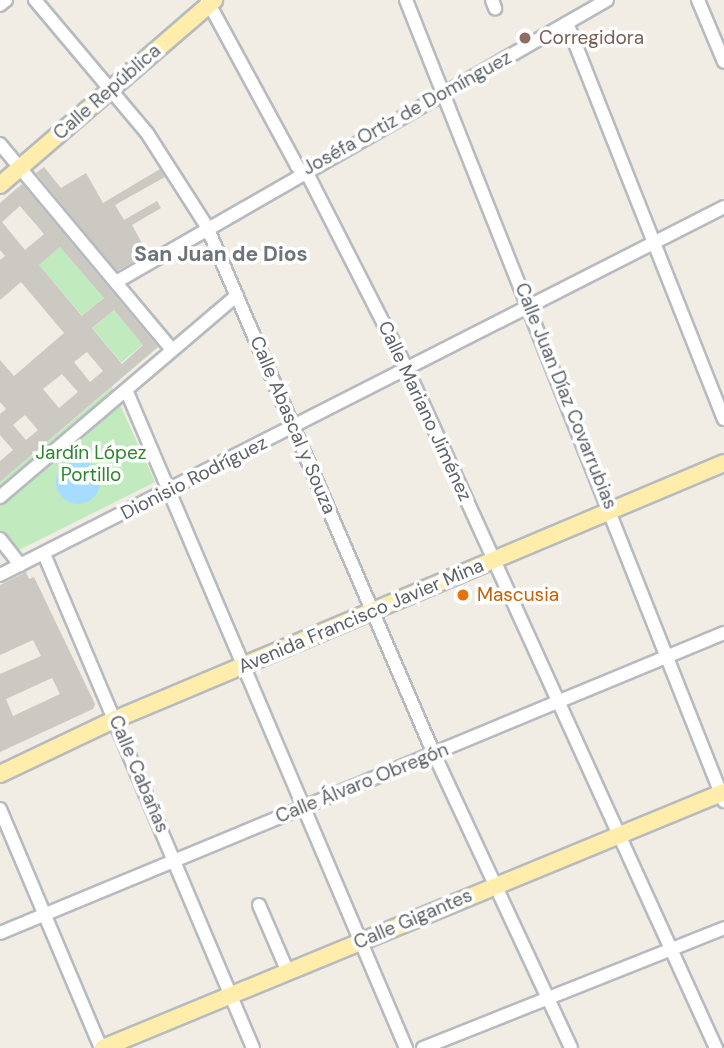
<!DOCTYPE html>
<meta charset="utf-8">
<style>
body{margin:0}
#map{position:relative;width:724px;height:1048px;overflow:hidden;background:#f1ede5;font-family:"DM Sans",sans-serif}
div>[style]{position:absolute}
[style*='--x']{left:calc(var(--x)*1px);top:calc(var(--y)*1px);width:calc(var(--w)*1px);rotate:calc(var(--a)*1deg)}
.green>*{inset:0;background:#c1eabf;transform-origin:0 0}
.water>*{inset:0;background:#a6dcff}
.round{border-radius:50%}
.building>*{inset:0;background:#ccc8c2}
.roads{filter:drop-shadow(2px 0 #b7bbc0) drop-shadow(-2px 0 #b7bbc0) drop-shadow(0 2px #b7bbc0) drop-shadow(0 -2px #b7bbc0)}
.minor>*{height:12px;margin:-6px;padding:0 6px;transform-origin:6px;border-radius:6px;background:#fff}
.major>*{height:16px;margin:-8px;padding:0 8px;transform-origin:8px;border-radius:8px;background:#ffeeab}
.dots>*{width:19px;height:19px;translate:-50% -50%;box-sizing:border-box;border:4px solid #fff;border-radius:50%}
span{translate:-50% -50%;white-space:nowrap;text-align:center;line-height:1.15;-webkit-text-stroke:7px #fff;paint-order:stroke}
.education-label{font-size:19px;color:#785e54}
.left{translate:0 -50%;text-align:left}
.street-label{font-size:19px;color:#5c6267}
.park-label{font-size:19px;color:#2c862d}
.food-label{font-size:19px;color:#c56008}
.neighbourhood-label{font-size:21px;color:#6d7479;font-weight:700}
</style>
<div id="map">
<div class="green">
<i style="left:60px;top:247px;width:67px;height:28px;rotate:49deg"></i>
<i style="left:114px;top:310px;width:45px;height:28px;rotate:50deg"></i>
<i style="clip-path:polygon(112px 387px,155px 482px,15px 552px,0 534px,0 482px)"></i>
</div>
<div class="water">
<i class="round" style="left:56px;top:460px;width:44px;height:44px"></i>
</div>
<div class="building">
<i style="clip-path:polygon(44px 167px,61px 188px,86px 173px,103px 203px,160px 169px,165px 177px,115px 205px,124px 220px,157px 201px,161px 208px,132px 225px,148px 254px,117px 271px,36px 173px)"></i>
<i style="clip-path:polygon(evenodd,22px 184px,158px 347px,0 482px,0 461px,13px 450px,0 435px,0 414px,6px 409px,0 402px,0 360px,14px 376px,64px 333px,21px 282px,0 300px,0 260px,5px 256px,0 250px,0 203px,22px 184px,20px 206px,44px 234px,25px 250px,2px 222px,20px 206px,22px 184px,60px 247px,104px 298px,82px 316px,39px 265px,60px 247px,22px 184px,114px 310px,143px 345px,122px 364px,92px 328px,114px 310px,22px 184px,87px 352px,103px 371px,90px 382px,74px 362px,87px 352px,22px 184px,62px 374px,78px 392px,59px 408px,43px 389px,62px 374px,22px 184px,25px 415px,38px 430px,26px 440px,13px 425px,25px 415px)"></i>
<i style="clip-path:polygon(evenodd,26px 572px,29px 579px,34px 577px,95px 704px,93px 709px,0 752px,0 674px,41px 656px,33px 640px,0 655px,0 585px,26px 572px,52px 678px,60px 694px,13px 716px,6px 699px,52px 678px)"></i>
</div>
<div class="roads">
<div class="minor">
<i style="--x:35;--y:0;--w:174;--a:49.9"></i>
<i style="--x:147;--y:133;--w:112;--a:57.4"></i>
<i style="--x:207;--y:227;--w:574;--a:66.7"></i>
<i style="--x:434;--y:754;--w:324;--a:65"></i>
<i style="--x:207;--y:0;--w:189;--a:61.5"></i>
<i style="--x:297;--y:166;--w:16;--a:43"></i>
<i style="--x:309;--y:177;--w:216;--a:63"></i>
<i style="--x:407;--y:369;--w:746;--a:65.53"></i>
<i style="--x:406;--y:0;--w:862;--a:68.35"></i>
<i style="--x:492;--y:0;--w:9;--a:69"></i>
<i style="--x:698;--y:0;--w:67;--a:67.2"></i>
<i style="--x:0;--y:5;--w:8;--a:-40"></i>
<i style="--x:567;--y:23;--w:426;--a:68.4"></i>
<i style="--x:0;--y:144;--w:268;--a:50.1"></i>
<i style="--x:116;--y:282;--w:566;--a:-29.87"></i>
<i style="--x:127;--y:392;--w:713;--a:66.96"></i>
<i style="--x:0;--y:497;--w:311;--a:-40.4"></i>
<i style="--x:0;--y:539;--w:33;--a:52"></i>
<i style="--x:44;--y:554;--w:536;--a:67.07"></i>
<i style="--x:0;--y:575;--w:812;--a:-26.94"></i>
<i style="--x:0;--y:809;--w:259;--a:67.1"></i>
<i style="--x:259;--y:905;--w:71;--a:66.7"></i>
<i style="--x:0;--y:933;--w:784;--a:-22.51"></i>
<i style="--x:423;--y:1048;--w:324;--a:-21.7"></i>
</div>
<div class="major">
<i style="--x:0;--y:185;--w:283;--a:-40.8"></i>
<i style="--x:0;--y:774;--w:128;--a:-25.4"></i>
<i style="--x:116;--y:719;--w:660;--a:-22.83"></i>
<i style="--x:103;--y:1048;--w:672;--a:-22.4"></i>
</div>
</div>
<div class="dots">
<i style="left:525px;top:38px;background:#8d6e63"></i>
<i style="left:463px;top:595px;background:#e8710a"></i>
</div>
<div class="education-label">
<span class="left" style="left:539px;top:38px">Corregidora</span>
</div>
<div class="street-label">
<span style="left:107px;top:92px;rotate:-41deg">Calle República</span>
<span style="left:407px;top:113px;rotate:-29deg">Joséfa Ortiz de Domínguez</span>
<span style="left:566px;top:396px;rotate:68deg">Calle Juan Díaz Covarrubias</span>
<span style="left:425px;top:411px;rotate:65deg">Calle Mariano Jiménez</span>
<span style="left:293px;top:425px;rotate:67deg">Calle Abascal y Souza</span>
<span style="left:194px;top:478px;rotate:-27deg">Dionisio Rodríguez</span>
<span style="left:361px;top:616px;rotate:-23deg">Avenida Francisco Javier Mina</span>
<span style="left:139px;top:774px;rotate:67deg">Calle Cabañas</span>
<span style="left:362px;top:783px;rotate:-22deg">Calle Álvaro Obregón</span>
<span style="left:413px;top:919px;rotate:-23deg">Calle Gigantes</span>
</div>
<div class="park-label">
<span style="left:91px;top:464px">Jardín López<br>Portillo</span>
</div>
<div class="food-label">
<span class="left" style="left:477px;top:595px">Mascusia</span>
</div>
<div class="neighbourhood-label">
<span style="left:221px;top:254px">San Juan de Dios</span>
</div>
</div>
